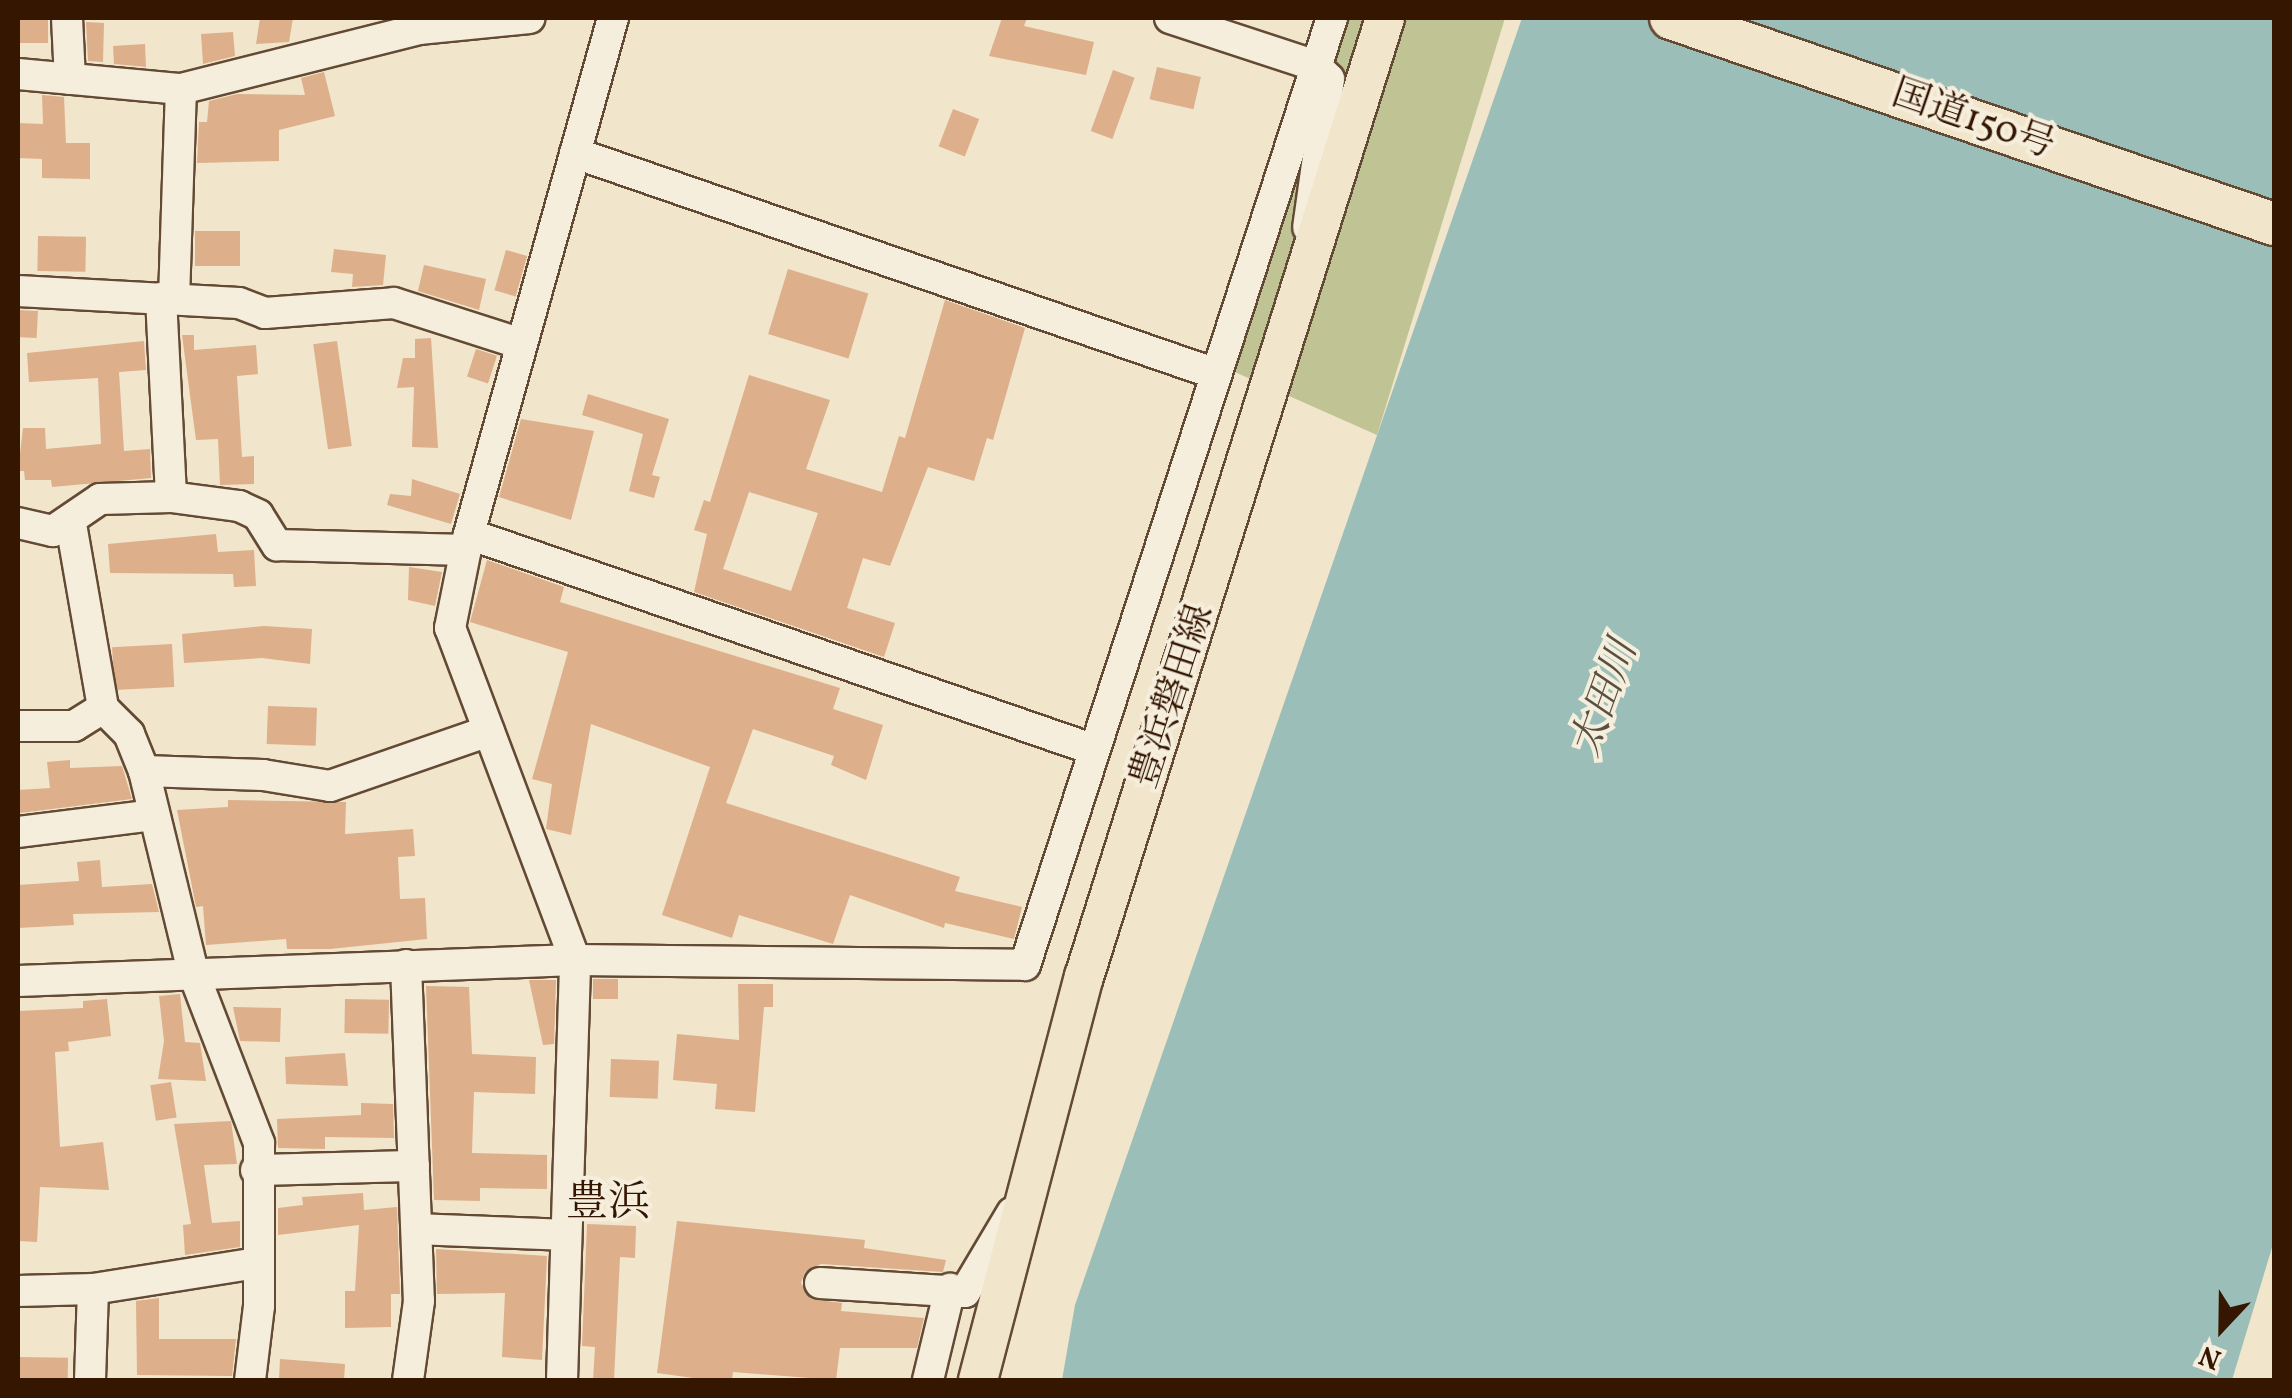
<!DOCTYPE html>
<meta charset="utf-8">
<style>
body{margin:0}
#map{position:relative;width:2292px;height:1398px;overflow:hidden;background:#f1e5cb;font-family:Vollkorn,"Noto Serif JP",serif}
div>[style]{position:absolute}
[style*='--x']{left:calc(var(--x)*1px);top:calc(var(--y)*1px);width:calc(var(--w)*1px);rotate:calc(var(--a)*1deg)}
.green>*{inset:0;background:#c0c393}
.water>*{inset:0;background:#9bbfb8}
.building>*{inset:0;background:#ddaf8b;transform-origin:0 0}
.roads{filter:drop-shadow(2px 0 #634a34) drop-shadow(-2px 0 #634a34) drop-shadow(0 2px #634a34) drop-shadow(0 -2px #634a34)}
.minor>*{height:30px;margin:-15px;padding:0 15px;transform-origin:15px;border-radius:15px;background:#f6eedd}
.major>*{height:38px;margin:-19px;padding:0 19px;transform-origin:19px;border-radius:19px;background:#f1e5cb}
.highway>*{height:42px;margin:-21px;padding:0 21px;transform-origin:21px;border-radius:21px;background:#f1e5cb}
span{translate:-50% -50%;white-space:nowrap;text-align:center;line-height:1.15;-webkit-text-stroke:8px #f6eedd;paint-order:stroke}
.street-label{font-size:38px;color:#341601}
.water-label{font-size:40px;color:#585141;font-style:italic}
.quarter-label{font-size:42px;color:#341601}
.frame{position:absolute;inset:0;border:20px solid #341601;pointer-events:none}
.north{position:absolute;left:2172px;top:1278px;width:100px;height:100px;-webkit-text-stroke:8px #f6eedd;paint-order:stroke;rotate:202deg;font-size:28px;font-weight:700;line-height:40px;text-align:center;color:#341601}
.north::after{content:'';display:block;margin:auto;width:35px;height:45px;background:#341601;clip-path:polygon(50% 0,100% 100%,50% 72%,0 100%)}
</style>
<div id="map">
<div class="green">
<i style="clip-path:polygon(1339px 18px,1505px 18px,1377px 435px,1219px 365px)"></i>
</div>
<div class="water">
<i style="clip-path:polygon(1522px 18px,2274px 18px,2274px 1241px,2232px 1380px,1062px 1380px,1075px 1305px)"></i>
</div>
<div class="building">
<i style="left:18px;top:18px;width:30px;height:25px"></i>
<i style="clip-path:polygon(260px 18px,293px 18px,289px 42px,256px 44px)"></i>
<i style="clip-path:polygon(1002px 18px,1027px 18px,1024px 26px,1094px 42px,1086px 75px,989px 56px)"></i>
<i style="clip-path:polygon(86px 22px,104px 23px,103px 62px,88px 61px)"></i>
<i style="clip-path:polygon(233px 32px,235px 56px,203px 64px,201px 34px)"></i>
<i style="clip-path:polygon(145px 44px,146px 67px,114px 64px,113px 46px)"></i>
<i style="left:1157px;top:67px;width:45px;height:33px;rotate:13deg"></i>
<i style="left:1113px;top:70px;width:23px;height:65px;rotate:20deg"></i>
<i style="clip-path:polygon(324px 72px,335px 116px,279px 130px,279px 161px,197px 163px,199px 122px,207px 122px,209px 101px,237px 94px,305px 95px,301px 78px)"></i>
<i style="clip-path:polygon(42px 95px,64px 97px,66px 143px,90px 143px,90px 179px,42px 178px,42px 159px,18px 158px,18px 123px,43px 124px)"></i>
<i style="left:953px;top:109px;width:28px;height:40px;rotate:21deg"></i>
<i style="left:195px;top:231px;width:45px;height:35px"></i>
<i style="left:38px;top:236px;width:48px;height:35px;rotate:1deg"></i>
<i style="clip-path:polygon(334px 249px,386px 255px,383px 285px,352px 287px,353px 274px,331px 272px)"></i>
<i style="left:506px;top:250px;width:22px;height:42px;rotate:16deg"></i>
<i style="clip-path:polygon(424px 265px,486px 279px,479px 310px,418px 291px)"></i>
<i style="left:788px;top:269px;width:84px;height:68px;rotate:17deg"></i>
<i style="clip-path:polygon(evenodd,945px 300px,1025px 328px,993px 440px,987px 438px,974px 481px,928px 467px,890px 566px,863px 558px,847px 608px,895px 623px,884px 657px,694px 592px,707px 534px,694px 530px,704px 500px,710px 502px,749px 375px,830px 400px,806px 469px,882px 492px,899px 436px,905px 438px,945px 300px,749px 492px,818px 513px,791px 591px,723px 569px,749px 492px)"></i>
<i style="left:18px;top:310px;width:20px;height:27px;rotate:3deg"></i>
<i style="clip-path:polygon(182px 335px,194px 335px,194px 350px,256px 345px,258px 374px,237px 376px,242px 457px,254px 456px,254px 484px,220px 485px,218px 439px,196px 440px)"></i>
<i style="clip-path:polygon(431px 338px,438px 448px,412px 447px,414px 387px,397px 388px,403px 358px,415px 358px,415px 339px)"></i>
<i style="clip-path:polygon(144px 341px,146px 370px,119px 372px,124px 451px,150px 449px,151px 478px,52px 487px,51px 480px,25px 480px,24px 471px,18px 471px,23px 428px,45px 428px,46px 449px,101px 444px,98px 378px,29px 382px,27px 353px)"></i>
<i style="left:337px;top:341px;width:106px;height:24px;rotate:82deg"></i>
<i style="left:476px;top:349px;width:22px;height:29px;rotate:18deg"></i>
<i style="clip-path:polygon(588px 394px,669px 419px,652px 475px,660px 477px,654px 498px,629px 491px,643px 434px,582px 415px)"></i>
<i style="clip-path:polygon(521px 419px,594px 431px,571px 520px,499px 497px)"></i>
<i style="clip-path:polygon(412px 479px,460px 494px,451px 524px,387px 505px,390px 494px,411px 496px)"></i>
<i style="clip-path:polygon(216px 534px,218px 552px,254px 550px,256px 586px,234px 587px,233px 574px,110px 573px,108px 544px)"></i>
<i style="clip-path:polygon(487px 560px,564px 587px,560px 602px,840px 688px,833px 709px,883px 725px,866px 780px,831px 765px,834px 756px,753px 729px,726px 803px,960px 877px,955px 891px,1022px 907px,1014px 939px,945px 923px,944px 928px,850px 895px,833px 944px,739px 915px,732px 938px,662px 915px,710px 767px,591px 724px,571px 835px,546px 829px,552px 784px,532px 779px,568px 652px,470px 622px)"></i>
<i style="clip-path:polygon(409px 567px,442px 572px,435px 606px,408px 600px)"></i>
<i style="clip-path:polygon(264px 626px,312px 629px,310px 664px,262px 658px,184px 663px,182px 634px)"></i>
<i style="left:172px;top:644px;width:43px;height:60px;rotate:87deg"></i>
<i style="left:268px;top:706px;width:49px;height:38px;rotate:2deg"></i>
<i style="clip-path:polygon(70px 760px,70px 768px,122px 766px,132px 799px,20px 813px,18px 790px,50px 788px,47px 762px)"></i>
<i style="clip-path:polygon(228px 800px,346px 802px,345px 834px,413px 829px,415px 856px,398px 857px,400px 899px,425px 898px,427px 939px,330px 949px,287px 949px,286px 939px,206px 945px,203px 906px,196px 907px,177px 810px,228px 807px)"></i>
<i style="clip-path:polygon(100px 860px,102px 887px,152px 884px,159px 912px,73px 914px,74px 925px,18px 928px,18px 885px,79px 881px,77px 862px)"></i>
<i style="left:593px;top:979px;width:25px;height:20px"></i>
<i style="clip-path:polygon(529px 980px,556px 980px,554px 1044px,543px 1045px)"></i>
<i style="clip-path:polygon(738px 984px,773px 984px,773px 1007px,764px 1007px,755px 1112px,715px 1109px,717px 1084px,673px 1080px,677px 1034px,739px 1040px)"></i>
<i style="clip-path:polygon(426px 986px,469px 987px,472px 1054px,536px 1057px,535px 1094px,474px 1092px,472px 1153px,547px 1155px,547px 1189px,480px 1188px,480px 1201px,434px 1200px)"></i>
<i style="clip-path:polygon(180px 994px,185px 1042px,200px 1043px,206px 1081px,158px 1079px,164px 1041px,159px 996px)"></i>
<i style="clip-path:polygon(107px 999px,111px 1036px,68px 1042px,69px 1051px,55px 1052px,60px 1147px,103px 1142px,109px 1190px,40px 1187px,37px 1242px,18px 1241px,18px 1011px,83px 1008px,83px 1001px)"></i>
<i style="left:345px;top:999px;width:44px;height:34px;rotate:1deg"></i>
<i style="clip-path:polygon(233px 1007px,281px 1008px,280px 1042px,240px 1041px)"></i>
<i style="clip-path:polygon(345px 1053px,348px 1086px,286px 1084px,285px 1057px)"></i>
<i style="left:611px;top:1059px;width:48px;height:38px;rotate:2deg"></i>
<i style="left:171px;top:1082px;width:36px;height:21px;rotate:81deg"></i>
<i style="clip-path:polygon(361px 1103px,393px 1104px,394px 1138px,325px 1137px,325px 1149px,278px 1148px,277px 1119px,361px 1115px)"></i>
<i style="clip-path:polygon(231px 1121px,237px 1164px,204px 1165px,212px 1223px,240px 1221px,240px 1247px,185px 1255px,183px 1225px,191px 1224px,174px 1124px)"></i>
<i style="clip-path:polygon(363px 1193px,364px 1210px,397px 1207px,400px 1294px,391px 1294px,391px 1327px,345px 1328px,345px 1291px,355px 1291px,359px 1225px,278px 1235px,278px 1208px,303px 1205px,302px 1197px)"></i>
<i style="clip-path:polygon(677px 1221px,865px 1240px,864px 1248px,946px 1260px,943px 1272px,821px 1264px,805px 1272px,801px 1283px,811px 1299px,842px 1303px,841px 1311px,924px 1318px,917px 1348px,840px 1348px,836px 1380px,733px 1372px,732px 1380px,708px 1380px,657px 1373px)"></i>
<i style="clip-path:polygon(587px 1224px,636px 1226px,635px 1258px,620px 1257px,614px 1380px,593px 1380px,595px 1347px,582px 1346px)"></i>
<i style="clip-path:polygon(436px 1249px,547px 1256px,542px 1360px,502px 1357px,505px 1293px,437px 1294px)"></i>
<i style="clip-path:polygon(159px 1298px,159px 1339px,236px 1339px,232px 1376px,137px 1375px,136px 1301px)"></i>
<i style="left:18px;top:1357px;width:50px;height:23px;rotate:1deg"></i>
<i style="clip-path:polygon(280px 1359px,345px 1364px,344px 1380px,279px 1380px)"></i>
</div>
<div class="roads">
<div class="minor">
<i style="--x:67;--y:18;--w:61;--a:87.2"></i>
<i style="--x:1170;--y:18;--w:154;--a:18.2"></i>
<i style="--x:1316;--y:66;--w:18;--a:45"></i>
<i style="--x:1329;--y:79;--w:150;--a:98"></i>
<i style="--x:18;--y:74;--w:164;--a:5.3"></i>
<i style="--x:181;--y:89;--w:245;--a:-14.1"></i>
<i style="--x:419;--y:29;--w:111;--a:-5.7"></i>
<i style="--x:575;--y:153;--w:678;--a:19.02"></i>
<i style="--x:18;--y:291;--w:221;--a:3.1"></i>
<i style="--x:239;--y:303;--w:28;--a:21"></i>
<i style="--x:265;--y:313;--w:129;--a:-4.4"></i>
<i style="--x:394;--y:303;--w:134;--a:17.8"></i>
<i style="--x:161;--y:298;--w:199;--a:87.1"></i>
<i style="--x:174;--y:299;--w:210;--a:-88.1"></i>
<i style="--x:18;--y:523;--w:36;--a:13"></i>
<i style="--x:53;--y:531;--w:57;--a:-34.2"></i>
<i style="--x:100;--y:499;--w:71;--a:-1.6"></i>
<i style="--x:171;--y:497;--w:69;--a:7.5"></i>
<i style="--x:239;--y:506;--w:21;--a:25"></i>
<i style="--x:258;--y:515;--w:36;--a:58"></i>
<i style="--x:277;--y:545;--w:189;--a:1.5"></i>
<i style="--x:71;--y:524;--w:187;--a:80.1"></i>
<i style="--x:103;--y:708;--w:37;--a:45"></i>
<i style="--x:129;--y:734;--w:40;--a:68"></i>
<i style="--x:144;--y:771;--w:207;--a:76.3"></i>
<i style="--x:193;--y:972;--w:183;--a:68.9"></i>
<i style="--x:259;--y:1143;--w:163;--a:90"></i>
<i style="--x:259;--y:1306;--w:75;--a:96.9"></i>
<i style="--x:469;--y:534;--w:662;--a:19.04"></i>
<i style="--x:18;--y:726;--w:56;--a:0"></i>
<i style="--x:74;--y:726;--w:34;--a:-32"></i>
<i style="--x:144;--y:771;--w:119;--a:1.9"></i>
<i style="--x:263;--y:775;--w:68;--a:9.3"></i>
<i style="--x:330;--y:786;--w:168;--a:-19.1"></i>
<i style="--x:18;--y:832;--w:137;--a:-7.1"></i>
<i style="--x:406;--y:965;--w:336;--a:87.8"></i>
<i style="--x:419;--y:1301;--w:80;--a:97.9"></i>
<i style="--x:18;--y:981;--w:557;--a:-2.16"></i>
<i style="--x:575;--y:960;--w:450;--a:0.6"></i>
<i style="--x:1025;--y:965;--w:996;--a:-72.04"></i>
<i style="--x:256;--y:1170;--w:158;--a:-1.5"></i>
<i style="--x:417;--y:1229;--w:149;--a:2.3"></i>
<i style="--x:820;--y:1283;--w:145;--a:3.6"></i>
<i style="--x:965;--y:1292;--w:92;--a:-59.3"></i>
<i style="--x:18;--y:1291;--w:75;--a:-1.5"></i>
<i style="--x:93;--y:1289;--w:166;--a:-9"></i>
<i style="--x:90;--y:1380;--w:91;--a:-88.1"></i>
<i style="--x:562;--y:1380;--w:420;--a:-88.2"></i>
<i style="--x:575;--y:960;--w:355;--a:-110.6"></i>
<i style="--x:450;--y:628;--w:96;--a:-78.6"></i>
<i style="--x:469;--y:534;--w:536;--a:-74.41"></i>
<i style="--x:928;--y:1380;--w:94;--a:-76.4"></i>
</div>
<div class="major">
<i style="--x:978;--y:1380;--w:417;--a:-75.3"></i>
<i style="--x:1084;--y:977;--w:1005;--a:-72.57"></i>
</div>
<div class="highway">
<i style="--x:1671;--y:18;--w:637;--a:18.86"></i>
</div>
</div>
<div class="street-label">
<span style="left:1973px;top:121px;rotate:19deg">国道150号</span>
<span style="left:1174px;top:697px;rotate:-72deg">豊浜磐田線</span>
</div>
<div class="water-label">
<span style="left:1606px;top:699px;rotate:-70deg">太田川</span>
</div>
<div class="quarter-label">
<span style="left:608px;top:1205px">豊浜</span>
</div>
<div class="frame"></div>
<div class="north">N</div>
</div>
